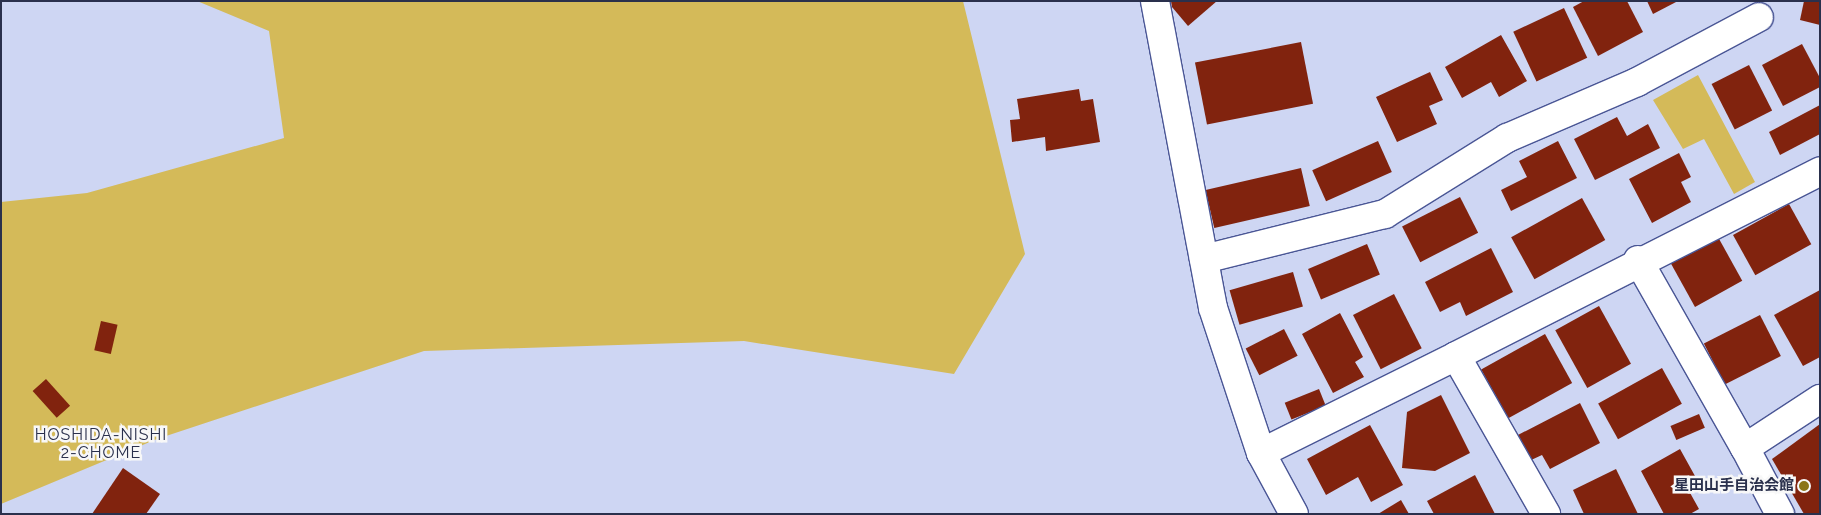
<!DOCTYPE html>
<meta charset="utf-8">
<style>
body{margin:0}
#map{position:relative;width:1821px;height:515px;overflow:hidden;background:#ced6f3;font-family:Raleway,"Noto Sans JP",sans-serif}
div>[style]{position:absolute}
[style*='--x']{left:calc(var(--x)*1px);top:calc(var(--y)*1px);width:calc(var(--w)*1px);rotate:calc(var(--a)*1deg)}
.green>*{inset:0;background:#d4ba59}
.building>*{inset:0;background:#81230e;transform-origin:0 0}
.roads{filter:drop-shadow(1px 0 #4a5695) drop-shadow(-1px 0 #4a5695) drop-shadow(0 1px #4a5695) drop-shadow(0 -1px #4a5695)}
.minor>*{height:28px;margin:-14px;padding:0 14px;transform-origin:14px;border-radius:14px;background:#fff}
.tertiary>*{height:28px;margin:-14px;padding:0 14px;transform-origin:14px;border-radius:14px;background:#fff}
.dots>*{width:14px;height:14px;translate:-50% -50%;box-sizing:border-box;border:2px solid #f8f8f8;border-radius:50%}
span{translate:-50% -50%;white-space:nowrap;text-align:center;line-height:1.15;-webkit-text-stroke:5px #f8f8f8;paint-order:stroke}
.poi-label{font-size:15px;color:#2a304c;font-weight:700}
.right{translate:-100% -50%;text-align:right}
.neighbourhood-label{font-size:16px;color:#2a304c;letter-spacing:1px}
.frame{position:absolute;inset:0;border:2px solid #2a304c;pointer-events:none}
</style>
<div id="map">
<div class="green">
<i style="clip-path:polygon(197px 1px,963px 1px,1025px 254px,954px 374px,744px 341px,424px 351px,157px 439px,1px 504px,1px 202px,87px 193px,284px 138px,269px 31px)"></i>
<i style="clip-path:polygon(1698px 75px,1755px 182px,1734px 194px,1704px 139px,1683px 149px,1653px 100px)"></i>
</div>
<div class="building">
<i style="clip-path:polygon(1171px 1px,1217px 1px,1188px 26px,1172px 7px)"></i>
<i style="clip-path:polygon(1584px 1px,1627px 1px,1643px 32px,1598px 56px,1573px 7px)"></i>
<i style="clip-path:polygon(1647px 1px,1678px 1px,1653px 14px)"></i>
<i style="clip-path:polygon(1804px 1px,1820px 1px,1820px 25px,1800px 20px)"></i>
<i style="left:1564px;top:8px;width:55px;height:56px;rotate:65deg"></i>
<i style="clip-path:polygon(1501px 35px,1527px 81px,1499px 97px,1491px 82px,1462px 98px,1445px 67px)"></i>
<i style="left:1301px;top:42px;width:63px;height:108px;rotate:79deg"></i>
<i style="clip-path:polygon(1802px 44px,1820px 78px,1820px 87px,1783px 106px,1762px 65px)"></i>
<i style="left:1749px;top:65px;width:51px;height:42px;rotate:63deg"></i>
<i style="clip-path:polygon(1430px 72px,1443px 100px,1429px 106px,1437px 124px,1397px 142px,1376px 97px)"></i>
<i style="clip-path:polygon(1079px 89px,1081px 101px,1093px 99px,1100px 142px,1046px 151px,1045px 137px,1012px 142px,1010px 120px,1020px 119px,1017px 99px)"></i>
<i style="clip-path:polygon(1820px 105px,1820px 134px,1780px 155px,1769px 132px)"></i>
<i style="clip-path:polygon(1617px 117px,1627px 136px,1648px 124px,1660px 148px,1595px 180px,1574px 139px)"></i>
<i style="left:1378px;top:141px;width:34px;height:72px;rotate:66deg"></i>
<i style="clip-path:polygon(1558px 141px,1577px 178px,1511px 211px,1501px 190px,1527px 177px,1519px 161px)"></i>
<i style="clip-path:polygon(1679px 153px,1691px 177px,1681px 182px,1691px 202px,1652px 223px,1629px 179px)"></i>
<i style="left:1301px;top:168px;width:39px;height:98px;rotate:77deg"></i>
<i style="left:1460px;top:197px;width:40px;height:65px;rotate:63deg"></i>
<i style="left:1582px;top:198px;width:48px;height:81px;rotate:61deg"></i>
<i style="left:1789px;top:204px;width:46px;height:64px;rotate:61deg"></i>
<i style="left:1718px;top:237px;width:50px;height:54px;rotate:61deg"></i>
<i style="left:1367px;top:244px;width:33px;height:64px;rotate:67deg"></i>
<i style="clip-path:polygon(1491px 248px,1513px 292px,1466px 316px,1460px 302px,1440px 312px,1425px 282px)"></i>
<i style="left:1293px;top:272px;width:36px;height:66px;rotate:74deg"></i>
<i style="clip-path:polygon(1820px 290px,1820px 357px,1803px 366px,1774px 315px)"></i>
<i style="left:1394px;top:294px;width:61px;height:46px;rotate:63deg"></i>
<i style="left:1599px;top:306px;width:66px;height:50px;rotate:61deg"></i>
<i style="clip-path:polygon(1340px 313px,1363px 357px,1355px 362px,1364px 377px,1333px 393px,1302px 334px)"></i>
<i style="left:1760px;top:315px;width:46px;height:63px;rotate:63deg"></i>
<i style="left:101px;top:321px;width:17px;height:30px;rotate:13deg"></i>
<i style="left:1284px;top:329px;width:30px;height:43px;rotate:63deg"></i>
<i style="left:1545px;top:334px;width:56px;height:73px;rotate:61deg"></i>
<i style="left:1662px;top:368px;width:41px;height:73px;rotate:61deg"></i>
<i style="left:46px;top:379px;width:36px;height:18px;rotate:48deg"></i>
<i style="left:1319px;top:389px;width:18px;height:37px;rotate:68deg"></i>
<i style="clip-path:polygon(1441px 395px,1470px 453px,1435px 471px,1402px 468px,1407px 412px)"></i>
<i style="clip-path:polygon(1580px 403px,1600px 443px,1550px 469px,1542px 455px,1529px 461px,1516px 436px)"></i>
<i style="left:1699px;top:414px;width:15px;height:31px;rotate:67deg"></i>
<i style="clip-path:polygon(1820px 424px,1820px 514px,1804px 514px,1772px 459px)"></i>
<i style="clip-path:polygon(1370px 425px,1403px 485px,1371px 502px,1358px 477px,1326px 495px,1307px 459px)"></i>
<i style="clip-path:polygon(1680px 449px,1700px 485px,1689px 491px,1699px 509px,1690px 514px,1664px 514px,1641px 471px)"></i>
<i style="clip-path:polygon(123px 468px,160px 494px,146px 514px,92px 514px)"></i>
<i style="clip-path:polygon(1616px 469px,1638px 514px,1584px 514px,1573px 490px)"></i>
<i style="clip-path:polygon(1475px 475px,1495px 514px,1434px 514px,1427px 501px)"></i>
<i style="clip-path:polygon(1401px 500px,1409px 514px,1378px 514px)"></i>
</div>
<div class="roads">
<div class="minor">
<i style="--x:1204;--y:259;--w:187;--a:-14"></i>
<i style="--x:1385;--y:214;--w:144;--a:-31.9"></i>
<i style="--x:1507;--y:138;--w:142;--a:-23.3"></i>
<i style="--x:1637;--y:82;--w:138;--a:-28"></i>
<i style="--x:1638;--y:260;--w:216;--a:60.4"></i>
<i style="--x:1745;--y:448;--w:90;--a:-33.2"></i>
<i style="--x:1456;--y:356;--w:408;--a:-26.9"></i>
<i style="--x:1745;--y:448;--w:75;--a:62.1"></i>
<i style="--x:1261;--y:453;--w:218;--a:-26.4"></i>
<i style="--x:1456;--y:356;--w:182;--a:60.3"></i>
</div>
<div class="tertiary">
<i style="--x:1155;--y:1;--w:312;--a:79.3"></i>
<i style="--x:1213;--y:308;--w:153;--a:71.7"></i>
<i style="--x:1261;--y:453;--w:69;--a:61.6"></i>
</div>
</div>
<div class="dots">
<i style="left:1804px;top:486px;background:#8b7417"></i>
</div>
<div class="poi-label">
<span class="right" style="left:1794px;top:486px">星田山手自治会館</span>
</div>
<div class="neighbourhood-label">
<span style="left:101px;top:444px">HOSHIDA-NISHI<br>2-CHOME</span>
</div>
<div class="frame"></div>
</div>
